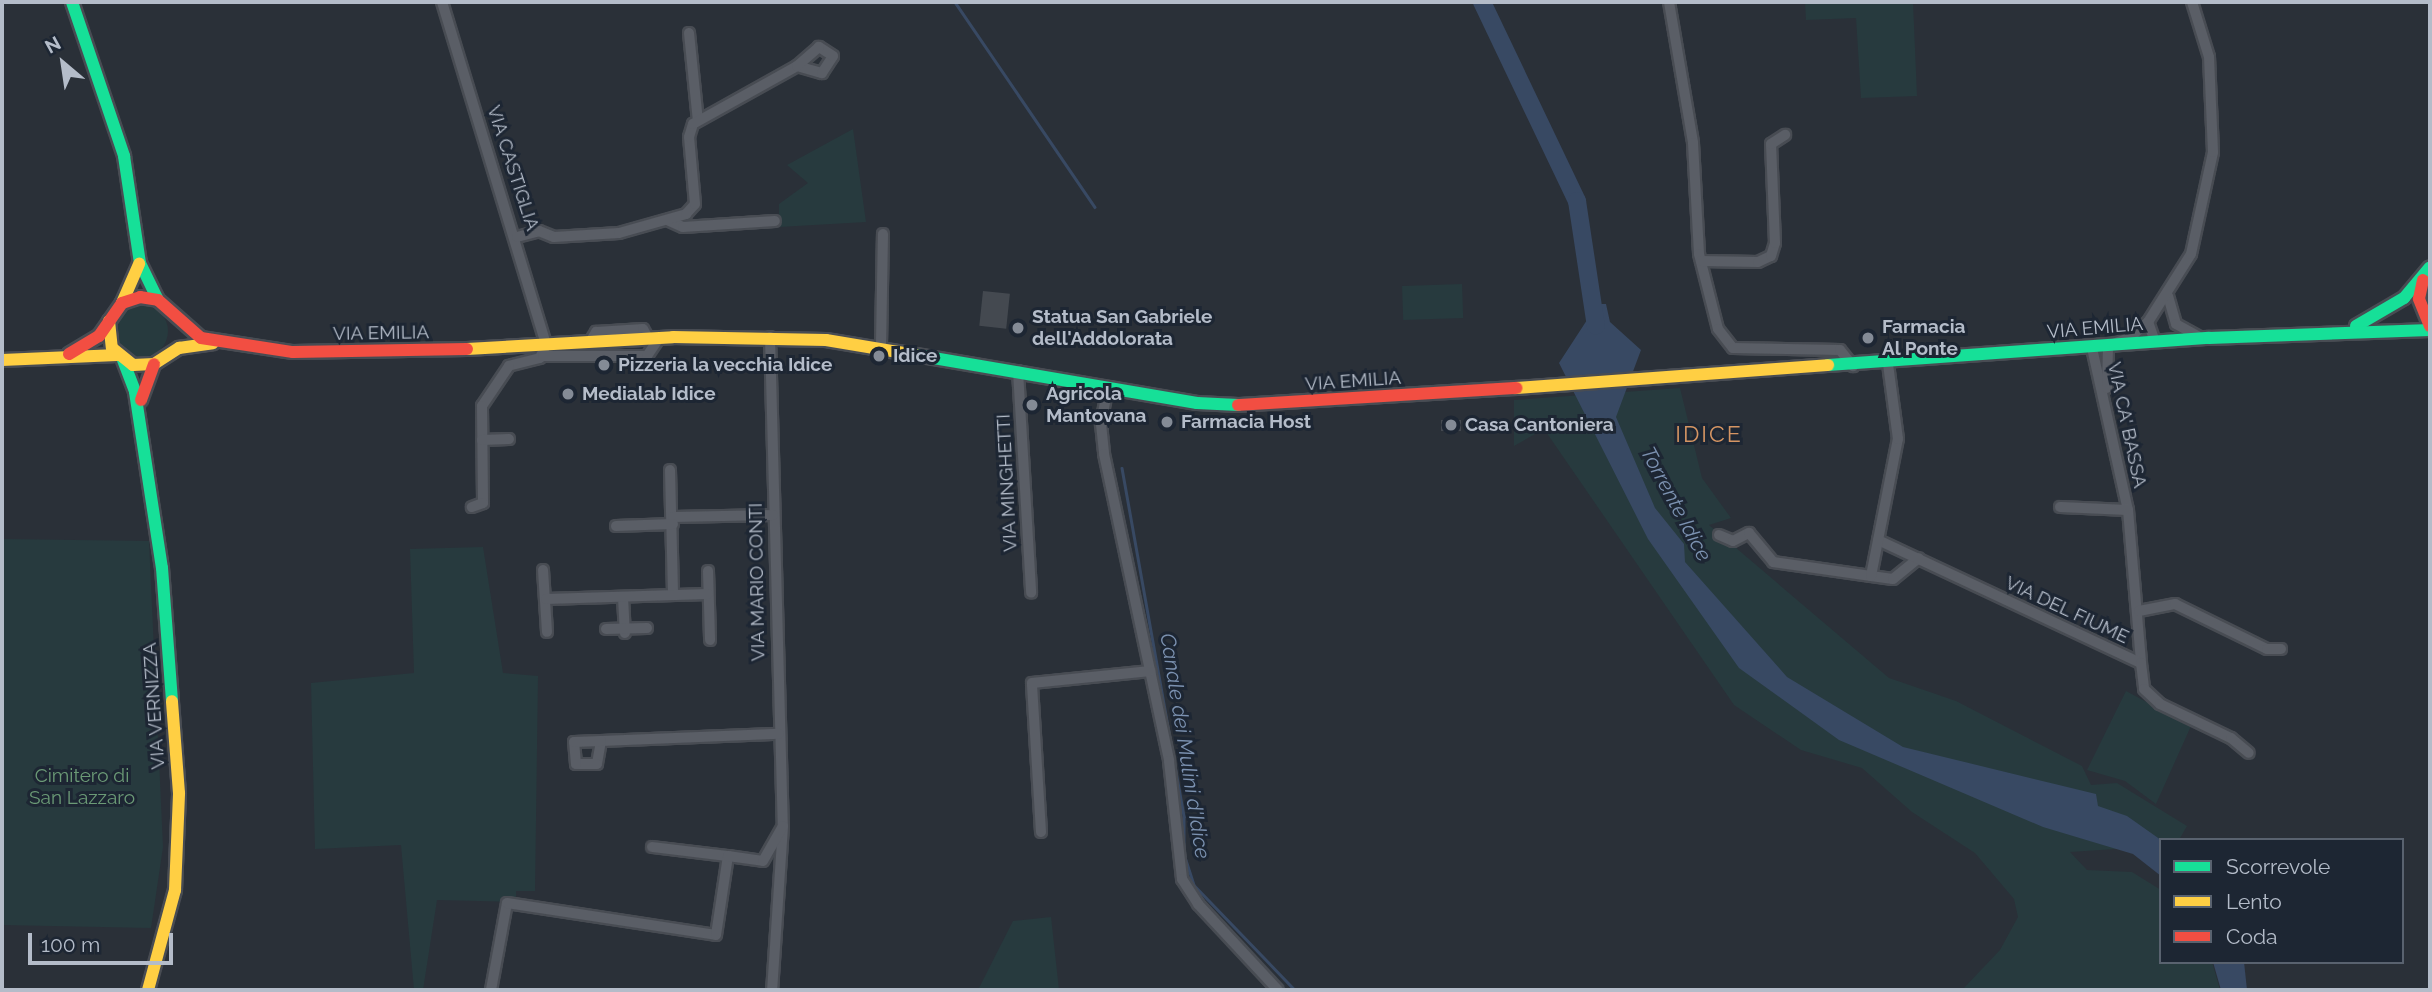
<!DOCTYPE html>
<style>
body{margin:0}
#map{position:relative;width:2432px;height:992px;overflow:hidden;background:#2a3038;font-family:Raleway,sans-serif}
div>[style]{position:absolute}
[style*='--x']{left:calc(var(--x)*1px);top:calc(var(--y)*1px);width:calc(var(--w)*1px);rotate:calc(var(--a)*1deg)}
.green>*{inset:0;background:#273a3e;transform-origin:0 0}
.round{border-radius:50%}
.water>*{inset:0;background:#384963}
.stream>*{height:2.5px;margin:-1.25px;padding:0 1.25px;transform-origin:1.25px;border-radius:1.25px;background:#384963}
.river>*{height:18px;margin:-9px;padding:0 9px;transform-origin:9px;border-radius:9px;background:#384963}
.building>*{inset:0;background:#444950;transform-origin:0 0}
.roads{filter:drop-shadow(2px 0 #484c53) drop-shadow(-2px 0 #484c53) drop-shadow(0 2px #484c53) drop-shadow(0 -2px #484c53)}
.street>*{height:10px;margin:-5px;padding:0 5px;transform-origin:5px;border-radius:5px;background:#5a5e66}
.fast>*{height:12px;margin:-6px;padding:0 6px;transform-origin:6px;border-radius:6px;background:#16e098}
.slow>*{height:12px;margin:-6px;padding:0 6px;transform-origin:6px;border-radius:6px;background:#ffcf43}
.jam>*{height:12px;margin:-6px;padding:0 6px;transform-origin:6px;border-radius:6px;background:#f24e42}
.dots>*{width:19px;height:19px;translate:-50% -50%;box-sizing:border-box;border:4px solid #1d2633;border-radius:50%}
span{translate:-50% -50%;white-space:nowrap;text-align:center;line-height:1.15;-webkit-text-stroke:6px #1d2633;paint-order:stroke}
.street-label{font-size:19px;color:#b4bcc9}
.poi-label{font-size:19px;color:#b4bcc9;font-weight:700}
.left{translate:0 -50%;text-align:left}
.park-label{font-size:19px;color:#6b9a76}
.water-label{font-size:21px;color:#7c92b1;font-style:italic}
.quarter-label{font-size:23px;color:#d59563;letter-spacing:2px}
.frame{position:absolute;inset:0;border:4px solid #b4bcc9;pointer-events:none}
.legend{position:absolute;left:2159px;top:838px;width:245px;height:126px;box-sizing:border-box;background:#1d2633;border:2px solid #59626f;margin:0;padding:9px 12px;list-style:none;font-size:21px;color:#b4bcc9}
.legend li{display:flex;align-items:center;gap:14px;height:35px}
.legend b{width:35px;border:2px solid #59626f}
.north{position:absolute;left:28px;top:28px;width:70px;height:70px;-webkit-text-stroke:5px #1d2633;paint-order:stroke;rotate:331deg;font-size:19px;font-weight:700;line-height:28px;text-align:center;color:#b4bcc9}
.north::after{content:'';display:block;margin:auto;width:24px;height:32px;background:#b4bcc9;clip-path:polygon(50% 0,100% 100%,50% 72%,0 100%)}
.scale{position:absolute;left:28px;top:933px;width:145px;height:32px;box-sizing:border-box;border:4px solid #b4bcc9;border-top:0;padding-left:9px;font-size:21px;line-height:24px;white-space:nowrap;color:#b4bcc9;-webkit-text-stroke:5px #1d2633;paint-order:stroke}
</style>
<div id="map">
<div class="green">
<i style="clip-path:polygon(1805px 2px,1913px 2px,1917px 96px,1861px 98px,1856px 18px,1806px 20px)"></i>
<i style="clip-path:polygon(853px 129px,866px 222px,779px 227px,779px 204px,808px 183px,787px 165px)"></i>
<i style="left:1462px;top:284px;width:34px;height:60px;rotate:88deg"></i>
<i class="round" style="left:116px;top:305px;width:52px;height:52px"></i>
<i style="clip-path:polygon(1680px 388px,1702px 478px,1731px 518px,1709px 525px,1889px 678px,1956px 701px,2082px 766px,2091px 785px,2117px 783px,2187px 826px,2179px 840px,2161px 840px,2161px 846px,2070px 852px,2087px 870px,2132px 872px,2161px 890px,2161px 962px,2212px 962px,2220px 990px,1962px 990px,2000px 950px,2018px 917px,2014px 899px,1975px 853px,1912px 812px,1862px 768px,1801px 750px,1734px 705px,1544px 429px,1514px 446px,1514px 400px)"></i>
<i style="clip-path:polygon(2px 539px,149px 541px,163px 847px,151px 928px,2px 925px)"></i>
<i style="clip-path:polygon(483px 547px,503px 673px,538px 676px,535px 891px,516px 891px,516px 902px,437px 900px,423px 990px,414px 990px,401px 845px,315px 849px,311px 683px,414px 673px,410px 549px)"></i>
<i style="clip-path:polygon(2126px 691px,2191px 726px,2156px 804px,2125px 781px,2087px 770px)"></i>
<i style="clip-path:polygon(1051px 917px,1059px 990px,978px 990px,1013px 921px)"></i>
</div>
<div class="water">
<i style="clip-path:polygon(1586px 304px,1606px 304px,1610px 322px,1641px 350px,1616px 417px,1655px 508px,1684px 544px,1685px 562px,1787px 677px,1903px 747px,2096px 794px,2098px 806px,2127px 816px,2161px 840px,2161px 876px,2133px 854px,2043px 827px,1839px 740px,1739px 668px,1648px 539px,1559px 363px,1587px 320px)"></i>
<i style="clip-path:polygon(2213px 962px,2244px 962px,2247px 990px,2221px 990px)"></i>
</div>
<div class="stream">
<i style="--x:955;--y:2;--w:248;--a:55.7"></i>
<i style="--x:1122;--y:468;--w:354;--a:79.9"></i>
<i style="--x:1184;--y:817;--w:37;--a:90"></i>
<i style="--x:1184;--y:854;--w:33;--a:72"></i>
<i style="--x:1194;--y:885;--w:146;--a:46.1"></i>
</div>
<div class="river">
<i style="--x:1482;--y:2;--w:221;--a:64.5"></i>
<i style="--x:1577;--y:201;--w:126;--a:81.4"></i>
</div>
<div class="building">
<i style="left:983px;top:291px;width:27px;height:35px;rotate:6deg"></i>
<i style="left:1441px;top:420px;width:20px;height:11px"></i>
</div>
<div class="roads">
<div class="street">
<i style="--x:442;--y:2;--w:358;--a:73.1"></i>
<i style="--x:546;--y:345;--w:14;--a:115"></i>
<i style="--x:540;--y:358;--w:32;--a:166"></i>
<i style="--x:509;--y:366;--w:48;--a:124"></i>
<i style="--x:482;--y:406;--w:97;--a:89.4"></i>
<i style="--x:483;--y:503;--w:12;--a:160"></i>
<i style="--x:1669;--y:2;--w:143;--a:80.3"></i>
<i style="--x:1693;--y:143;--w:111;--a:86.9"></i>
<i style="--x:1699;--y:254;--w:77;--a:75.8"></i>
<i style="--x:1718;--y:329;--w:24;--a:52"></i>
<i style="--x:1733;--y:348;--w:107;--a:1.1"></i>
<i style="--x:1840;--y:350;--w:21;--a:51"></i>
<i style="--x:689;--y:33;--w:88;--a:84.2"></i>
<i style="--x:667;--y:220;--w:17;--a:24"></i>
<i style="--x:683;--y:227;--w:92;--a:-3.7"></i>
<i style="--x:517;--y:237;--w:23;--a:-15"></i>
<i style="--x:539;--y:231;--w:16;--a:22"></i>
<i style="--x:554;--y:237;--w:65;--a:-3.5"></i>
<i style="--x:619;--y:233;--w:70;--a:-15.8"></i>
<i style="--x:686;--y:214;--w:13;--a:-48"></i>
<i style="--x:695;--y:204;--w:67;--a:-95.1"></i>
<i style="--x:689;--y:137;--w:14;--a:-73"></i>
<i style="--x:693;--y:124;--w:119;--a:-29.1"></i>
<i style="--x:797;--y:66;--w:26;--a:16"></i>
<i style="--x:822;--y:73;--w:20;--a:-57"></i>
<i style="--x:833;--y:56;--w:17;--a:-147"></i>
<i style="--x:819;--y:47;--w:29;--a:139"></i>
<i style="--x:1701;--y:261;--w:57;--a:1"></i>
<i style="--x:1758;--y:262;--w:14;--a:-25"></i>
<i style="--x:1771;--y:256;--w:14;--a:-73"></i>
<i style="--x:1775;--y:243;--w:99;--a:-92.3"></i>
<i style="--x:1771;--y:144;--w:17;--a:-33"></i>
<i style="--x:2168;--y:296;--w:29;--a:74"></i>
<i style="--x:2176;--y:324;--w:25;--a:29"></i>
<i style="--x:770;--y:337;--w:489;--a:88.5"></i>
<i style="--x:783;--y:826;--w:164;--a:93.8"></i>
<i style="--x:590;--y:342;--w:12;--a:-59"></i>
<i style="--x:596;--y:332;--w:47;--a:-3.7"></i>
<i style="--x:643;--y:329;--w:10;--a:61"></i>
<i style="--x:2155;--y:342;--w:21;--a:-109"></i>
<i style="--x:2148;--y:322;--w:80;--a:-57.7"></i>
<i style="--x:2191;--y:254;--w:104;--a:-77.8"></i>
<i style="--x:2213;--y:152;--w:95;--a:-92.4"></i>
<i style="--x:2209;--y:57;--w:58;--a:-107.2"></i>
<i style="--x:881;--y:346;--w:112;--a:-89"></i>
<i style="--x:2092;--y:348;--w:166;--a:77.5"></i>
<i style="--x:2128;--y:510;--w:154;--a:85.1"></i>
<i style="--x:543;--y:356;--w:104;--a:0"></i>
<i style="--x:647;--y:356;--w:22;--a:-56"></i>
<i style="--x:1018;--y:371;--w:222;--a:86.6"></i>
<i style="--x:1108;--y:387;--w:38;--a:101"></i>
<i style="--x:1101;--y:424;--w:30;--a:84"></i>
<i style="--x:1104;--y:454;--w:314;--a:78"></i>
<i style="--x:1169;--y:761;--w:119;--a:83.7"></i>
<i style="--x:1182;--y:879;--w:30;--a:57"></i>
<i style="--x:1198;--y:904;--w:117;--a:47.1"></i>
<i style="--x:2107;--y:388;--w:42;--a:-88.6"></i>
<i style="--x:2108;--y:346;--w:22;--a:-21"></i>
<i style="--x:2129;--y:338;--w:25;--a:-40"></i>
<i style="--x:482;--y:440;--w:27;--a:-2"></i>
<i style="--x:670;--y:470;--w:124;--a:88.6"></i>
<i style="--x:2060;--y:507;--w:68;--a:2.5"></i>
<i style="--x:673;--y:517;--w:100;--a:-1.1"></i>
<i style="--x:616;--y:526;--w:57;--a:-2"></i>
<i style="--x:1719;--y:535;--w:15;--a:23"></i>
<i style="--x:1733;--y:541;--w:18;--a:-27"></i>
<i style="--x:1749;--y:533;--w:38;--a:50"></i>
<i style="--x:1773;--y:562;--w:99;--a:8.1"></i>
<i style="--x:1871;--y:576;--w:22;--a:8"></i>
<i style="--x:1893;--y:579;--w:33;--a:-39"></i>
<i style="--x:1878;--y:540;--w:290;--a:25.1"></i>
<i style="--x:2141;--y:663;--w:26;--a:83"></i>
<i style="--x:2144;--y:689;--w:22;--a:43"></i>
<i style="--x:2160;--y:704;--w:79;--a:25.6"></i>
<i style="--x:2231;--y:738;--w:23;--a:40"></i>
<i style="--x:543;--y:570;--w:62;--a:86.3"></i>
<i style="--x:708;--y:571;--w:69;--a:88.3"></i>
<i style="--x:1871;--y:576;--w:140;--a:-78.9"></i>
<i style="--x:1898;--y:439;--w:76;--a:-97.6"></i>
<i style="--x:623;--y:597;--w:36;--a:87"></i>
<i style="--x:546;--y:599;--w:162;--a:-1.8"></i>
<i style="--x:2139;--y:611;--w:37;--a:-11"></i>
<i style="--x:2175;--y:604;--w:102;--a:26.1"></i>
<i style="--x:2267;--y:649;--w:14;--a:0"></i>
<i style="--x:606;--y:629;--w:41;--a:-1.4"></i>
<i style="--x:601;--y:741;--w:178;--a:-2.3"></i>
<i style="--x:601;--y:741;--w:23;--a:100"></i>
<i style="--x:597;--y:764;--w:21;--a:180"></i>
<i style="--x:576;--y:764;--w:22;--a:-95"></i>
<i style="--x:574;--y:742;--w:27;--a:-2"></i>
<i style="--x:1041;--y:832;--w:149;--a:-93.5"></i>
<i style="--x:1032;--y:683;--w:119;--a:-5.8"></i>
<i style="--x:652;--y:847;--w:77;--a:6.8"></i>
<i style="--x:491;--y:990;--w:88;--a:-79.6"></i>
<i style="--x:507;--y:903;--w:211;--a:8.7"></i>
<i style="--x:716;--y:935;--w:80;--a:-81.4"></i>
<i style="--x:728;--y:856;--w:35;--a:8"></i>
<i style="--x:763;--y:861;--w:40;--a:-60.3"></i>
</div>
<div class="fast">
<i style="--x:72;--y:2;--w:163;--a:71.3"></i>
<i style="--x:124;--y:156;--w:108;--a:81.5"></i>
<i style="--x:140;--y:263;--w:41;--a:64.1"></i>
<i style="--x:2356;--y:326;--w:56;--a:-30.3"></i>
<i style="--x:2404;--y:298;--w:40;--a:-50"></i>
<i style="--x:916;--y:355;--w:285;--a:9.7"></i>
<i style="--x:1197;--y:403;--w:41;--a:2.8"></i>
<i style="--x:123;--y:360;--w:34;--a:69"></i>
<i style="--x:135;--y:392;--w:178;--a:81.3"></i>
<i style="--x:162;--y:568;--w:133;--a:85.7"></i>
<i style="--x:1828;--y:365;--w:382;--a:-4.1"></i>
<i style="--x:2209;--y:338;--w:221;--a:-2.1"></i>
</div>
<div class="slow">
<i style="--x:122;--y:303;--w:43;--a:-66.4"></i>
<i style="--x:109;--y:321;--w:27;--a:84"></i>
<i style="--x:112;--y:348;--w:27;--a:39"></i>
<i style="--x:133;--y:365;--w:21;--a:-3"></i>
<i style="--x:154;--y:364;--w:30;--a:-33"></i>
<i style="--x:179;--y:348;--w:34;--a:-8"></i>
<i style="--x:467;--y:349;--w:206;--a:-3.3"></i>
<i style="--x:673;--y:337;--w:153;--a:1.1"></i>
<i style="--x:826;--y:340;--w:91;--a:9.5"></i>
<i style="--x:2;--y:360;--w:115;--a:-2.5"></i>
<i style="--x:1516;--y:388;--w:313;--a:-4.2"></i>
<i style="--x:148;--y:990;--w:104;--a:-74.9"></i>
<i style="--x:175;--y:890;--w:97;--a:-87.6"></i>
<i style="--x:179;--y:793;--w:92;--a:-94.4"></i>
</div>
<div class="jam">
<i style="--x:2423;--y:280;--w:19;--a:102"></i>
<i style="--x:2419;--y:299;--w:29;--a:68"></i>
<i style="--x:69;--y:354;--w:35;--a:-31"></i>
<i style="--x:99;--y:336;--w:40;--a:-55.1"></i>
<i style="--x:122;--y:303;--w:19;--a:-18"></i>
<i style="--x:140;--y:297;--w:18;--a:9"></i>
<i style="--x:158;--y:300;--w:57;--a:41.5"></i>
<i style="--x:201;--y:338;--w:93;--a:8.7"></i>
<i style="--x:293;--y:352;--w:174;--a:-1"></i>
<i style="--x:141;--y:400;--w:38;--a:-70"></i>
<i style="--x:1238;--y:405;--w:279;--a:-3.5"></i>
</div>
</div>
<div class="dots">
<i style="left:1018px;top:328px;background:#848b96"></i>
<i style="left:1868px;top:338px;background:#848b96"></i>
<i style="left:879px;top:356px;background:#848b96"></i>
<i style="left:604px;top:365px;background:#848b96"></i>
<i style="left:568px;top:394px;background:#848b96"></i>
<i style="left:1032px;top:405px;background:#848b96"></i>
<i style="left:1167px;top:422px;background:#848b96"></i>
<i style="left:1451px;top:425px;background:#848b96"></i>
</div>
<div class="street-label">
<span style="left:513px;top:168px;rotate:72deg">VIA CASTIGLIA</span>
<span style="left:2095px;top:328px;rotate:-5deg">VIA EMILIA</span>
<span style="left:381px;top:333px;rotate:-1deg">VIA EMILIA</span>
<span style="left:1353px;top:381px;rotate:-4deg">VIA EMILIA</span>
<span style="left:2127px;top:425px;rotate:78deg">VIA CA' BASSA</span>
<span style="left:1007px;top:483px;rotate:-93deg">VIA MINGHETTI</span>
<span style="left:757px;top:582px;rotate:-91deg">VIA MARIO CONTI</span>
<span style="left:2067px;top:610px;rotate:25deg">VIA DEL FIUME</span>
<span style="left:154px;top:706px;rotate:-94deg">VIA VERNIZZA</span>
</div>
<div class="poi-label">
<span class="left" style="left:1032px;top:328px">Statua San Gabriele<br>dell'Addolorata</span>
<span class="left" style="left:1882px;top:338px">Farmacia<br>Al Ponte</span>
<span class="left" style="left:893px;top:356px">Idice</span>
<span class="left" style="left:618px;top:365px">Pizzeria la vecchia Idice</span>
<span class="left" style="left:582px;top:394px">Medialab Idice</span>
<span class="left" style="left:1046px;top:405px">Agricola<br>Mantovana</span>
<span class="left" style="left:1181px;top:422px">Farmacia Host</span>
<span class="left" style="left:1465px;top:425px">Casa Cantoniera</span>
</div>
<div class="park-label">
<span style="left:82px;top:787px">Cimitero di<br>San Lazzaro</span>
</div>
<div class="water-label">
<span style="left:1676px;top:504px;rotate:62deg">Torrente Idice</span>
<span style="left:1185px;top:746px;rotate:81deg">Canale dei Mulini d'Idice</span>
</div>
<div class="quarter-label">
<span style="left:1709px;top:434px">IDICE</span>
</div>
<div class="frame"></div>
<ul class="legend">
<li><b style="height:9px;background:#16e098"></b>Scorrevole</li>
<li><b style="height:9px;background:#ffcf43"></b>Lento</li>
<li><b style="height:9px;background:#f24e42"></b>Coda</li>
</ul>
<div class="north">N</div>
<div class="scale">100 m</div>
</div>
